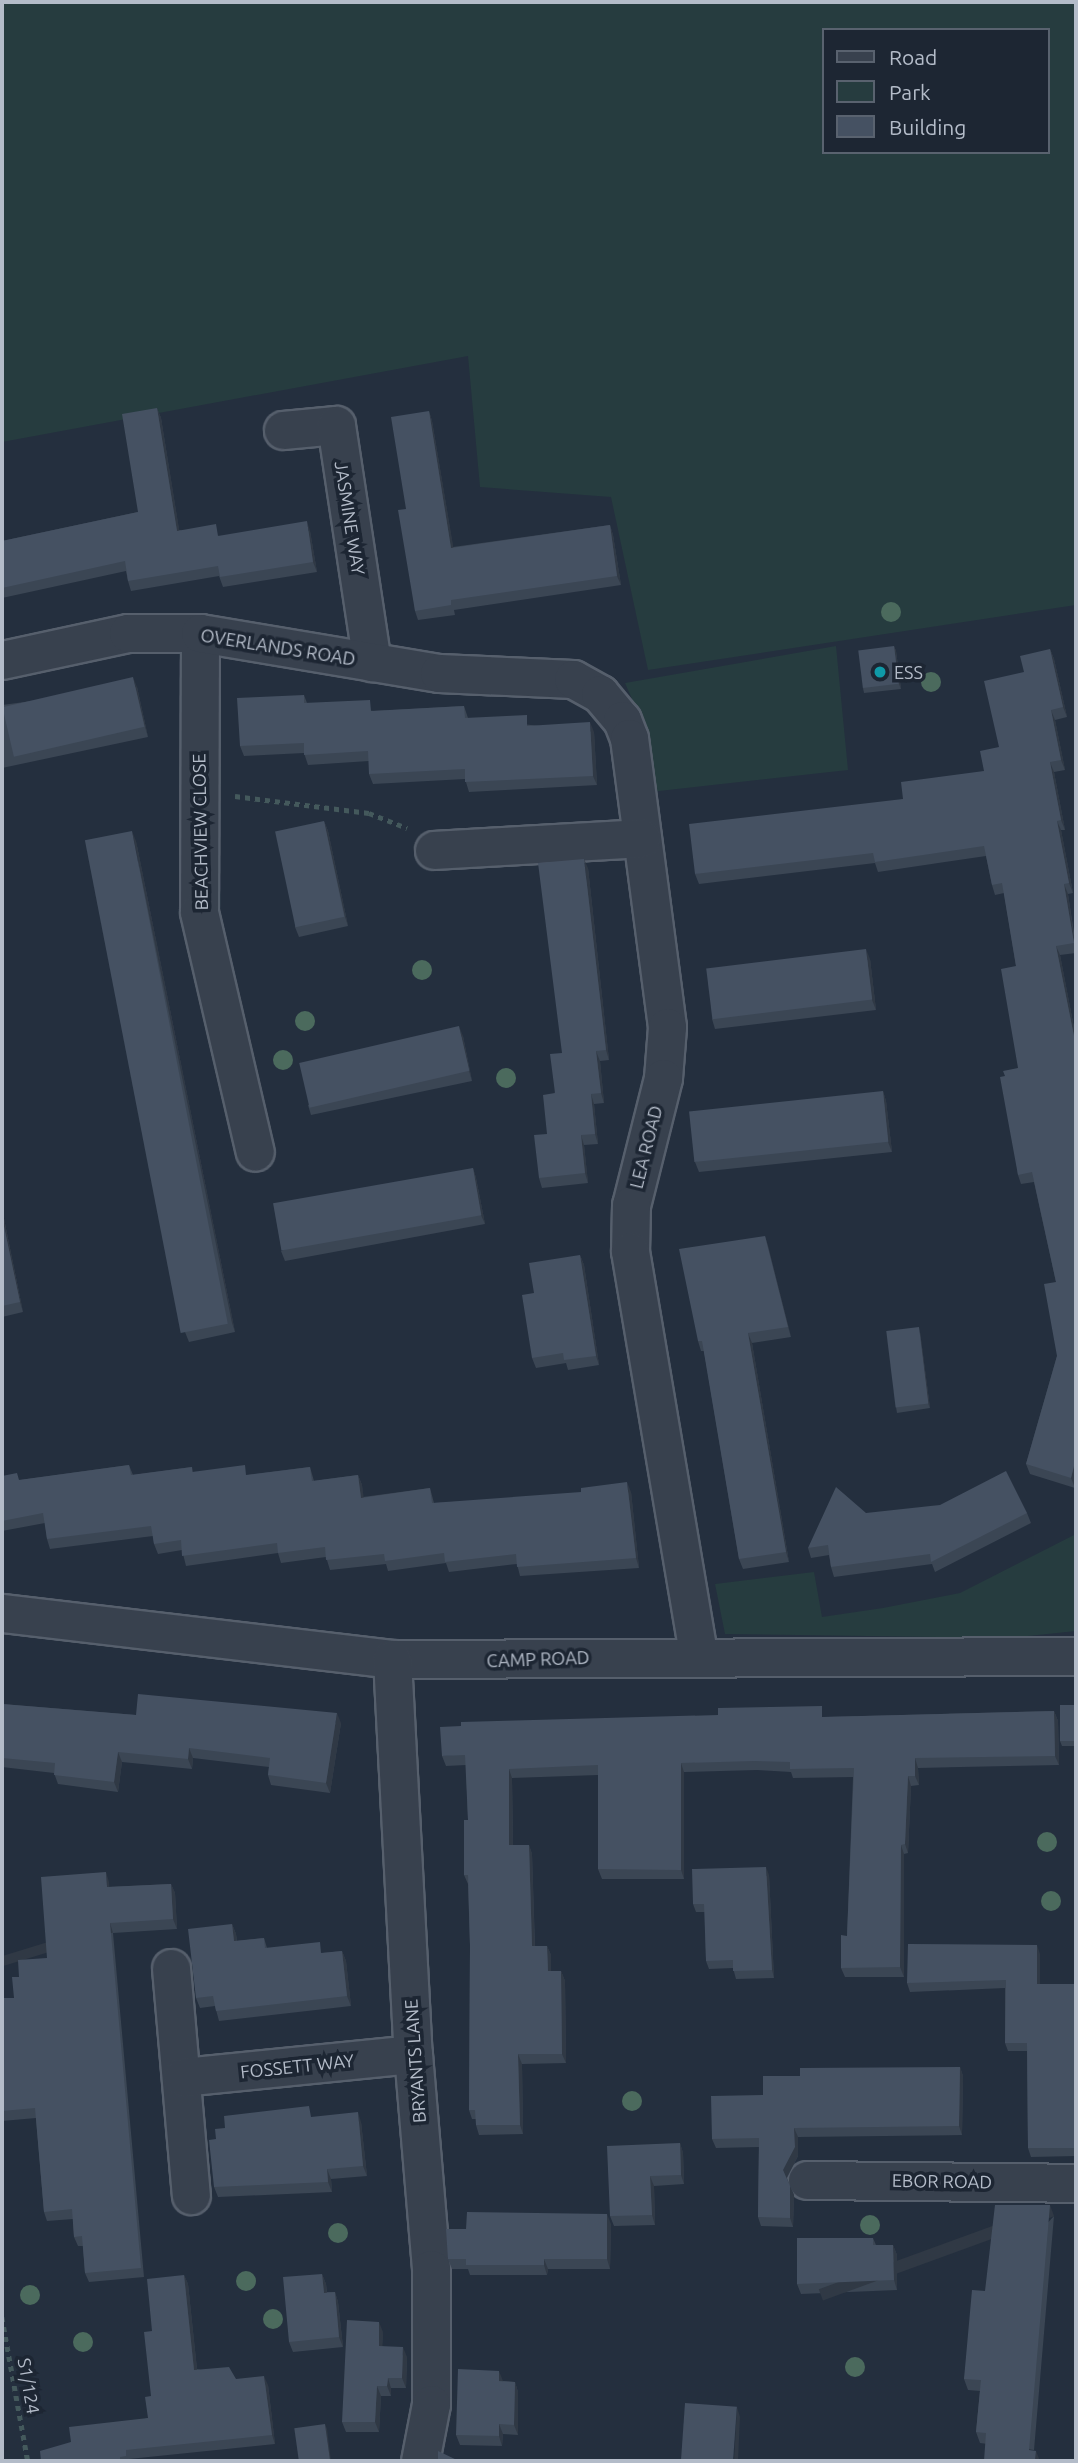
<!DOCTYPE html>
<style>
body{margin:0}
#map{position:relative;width:1078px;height:2463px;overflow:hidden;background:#242f3e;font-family:Ubuntu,sans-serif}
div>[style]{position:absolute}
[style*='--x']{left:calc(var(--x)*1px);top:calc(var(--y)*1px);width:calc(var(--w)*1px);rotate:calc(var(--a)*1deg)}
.green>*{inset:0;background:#263c3f}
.path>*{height:4.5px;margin-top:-2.25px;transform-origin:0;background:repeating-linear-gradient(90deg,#44595c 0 5px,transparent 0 10px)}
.roads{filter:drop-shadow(2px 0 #565f6c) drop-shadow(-2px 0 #565f6c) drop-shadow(0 2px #565f6c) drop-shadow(0 -2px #565f6c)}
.street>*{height:37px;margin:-18.5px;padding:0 18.5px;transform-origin:18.5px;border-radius:18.5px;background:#38414e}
.trees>*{width:20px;height:20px;margin:-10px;border-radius:50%;background:#4b6a5d}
.wall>*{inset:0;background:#3b4654}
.shaded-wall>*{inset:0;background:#303945;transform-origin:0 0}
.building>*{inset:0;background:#455162;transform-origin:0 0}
.dots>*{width:19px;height:19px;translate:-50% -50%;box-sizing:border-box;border:4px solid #1d2633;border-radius:50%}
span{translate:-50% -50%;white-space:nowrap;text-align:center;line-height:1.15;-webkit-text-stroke:7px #1d2633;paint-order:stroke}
.street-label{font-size:18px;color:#b4bcc9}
.poi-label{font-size:18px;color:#b4bcc9}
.left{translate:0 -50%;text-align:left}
.frame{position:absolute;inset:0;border:4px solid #b4bcc9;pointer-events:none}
.legend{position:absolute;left:822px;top:28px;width:228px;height:126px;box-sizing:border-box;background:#1d2633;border:2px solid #59626f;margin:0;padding:9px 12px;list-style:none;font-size:21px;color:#b4bcc9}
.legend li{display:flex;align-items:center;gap:14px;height:35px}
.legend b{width:35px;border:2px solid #59626f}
</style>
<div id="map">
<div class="green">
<i style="clip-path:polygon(evenodd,2px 2px,1076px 2px,1076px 605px,648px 670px,611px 497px,480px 487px,468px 356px,2px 442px,2px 2px,824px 30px,1048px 30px,1048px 152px,824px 152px,824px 30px)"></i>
<i style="clip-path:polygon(836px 646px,848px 770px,650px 792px,645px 729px,625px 683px)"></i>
<i style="clip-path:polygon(1076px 1534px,1076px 1631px,1009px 1638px,725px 1634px,715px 1584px,814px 1572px,822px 1617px,883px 1608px,960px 1593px)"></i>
</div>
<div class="path">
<i style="--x:235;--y:796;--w:135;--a:7.2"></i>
<i style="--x:369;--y:813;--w:41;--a:21.5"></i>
<i style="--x:2;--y:2317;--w:146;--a:79.8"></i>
</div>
<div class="roads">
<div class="street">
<i style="--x:283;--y:430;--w:53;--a:-5.4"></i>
<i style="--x:336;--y:425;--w:240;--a:81.4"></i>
<i style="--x:200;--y:633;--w:279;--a:90.2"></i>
<i style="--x:199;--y:912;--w:246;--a:76.9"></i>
<i style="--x:2;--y:660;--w:129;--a:-12.1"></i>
<i style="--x:128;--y:633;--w:72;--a:0"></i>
<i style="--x:200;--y:633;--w:242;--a:9.5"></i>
<i style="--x:439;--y:673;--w:134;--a:2.6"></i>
<i style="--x:573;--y:679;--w:31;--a:29"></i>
<i style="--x:600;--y:694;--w:34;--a:50"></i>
<i style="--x:622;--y:720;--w:19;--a:69"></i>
<i style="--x:629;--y:738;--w:291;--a:82.5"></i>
<i style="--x:667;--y:1027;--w:51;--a:94.5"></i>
<i style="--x:663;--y:1078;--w:131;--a:104.1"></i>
<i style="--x:631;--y:1205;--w:46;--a:91.2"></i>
<i style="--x:630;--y:1251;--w:409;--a:80.4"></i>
<i style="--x:434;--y:850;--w:208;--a:-3.3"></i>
<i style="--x:2;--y:1613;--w:393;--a:6.7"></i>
<i style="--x:392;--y:1659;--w:684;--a:-0.25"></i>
<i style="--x:392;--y:1659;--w:396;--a:87"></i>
<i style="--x:413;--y:2054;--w:216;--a:85.2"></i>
<i style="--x:431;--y:2269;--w:135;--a:90"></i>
<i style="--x:431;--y:2404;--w:58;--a:100.9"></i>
<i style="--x:171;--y:1968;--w:228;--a:85"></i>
<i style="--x:182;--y:2077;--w:232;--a:-5.7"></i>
<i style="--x:807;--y:2180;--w:269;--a:0.6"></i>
</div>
</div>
<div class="trees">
<i style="left:891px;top:612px"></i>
<i style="left:931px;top:682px"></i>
<i style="left:422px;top:970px"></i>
<i style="left:305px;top:1021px"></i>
<i style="left:283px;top:1060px"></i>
<i style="left:506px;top:1078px"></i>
<i style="left:1047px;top:1842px"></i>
<i style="left:1051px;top:1901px"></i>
<i style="left:632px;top:2101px"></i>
<i style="left:870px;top:2225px"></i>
<i style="left:338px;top:2233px"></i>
<i style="left:246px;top:2281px"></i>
<i style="left:30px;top:2295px"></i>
<i style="left:273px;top:2319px"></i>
<i style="left:83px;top:2342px"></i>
<i style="left:855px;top:2367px"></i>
</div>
<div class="wall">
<i style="clip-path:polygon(157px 408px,161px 418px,179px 530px,220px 536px,310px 531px,317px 572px,223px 587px,219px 576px,131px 591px,128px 581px,126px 571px,2px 598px,2px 541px,138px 512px)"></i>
<i style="clip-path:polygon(429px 411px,432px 421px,453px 547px,610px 525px,613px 535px,621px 585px,454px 610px,455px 615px,418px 620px,415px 611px,406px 509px)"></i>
<i style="clip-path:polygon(894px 646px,896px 651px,901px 689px,864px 693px,863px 688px)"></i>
<i style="clip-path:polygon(1050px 649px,1054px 659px,1067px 717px,1055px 720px,1065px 770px,1054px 772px,1065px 830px,1061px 830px,1073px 893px,1068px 894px,1076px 946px,1076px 953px,1060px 955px,1076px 1038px,1076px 1482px,1075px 1488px,1030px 1474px,1026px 1464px,1057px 1356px,1056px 1282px,1034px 1182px,1021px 1184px,1018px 1175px,1005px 1076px,1018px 1068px,1016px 966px,1004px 893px,995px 895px,992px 885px,986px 856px,878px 872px,875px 863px,699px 884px,695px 874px,903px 799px,984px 771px,999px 747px,1024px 672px)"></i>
<i style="clip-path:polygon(137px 687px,148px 737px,2px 768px,2px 705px)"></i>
<i style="clip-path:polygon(304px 695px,307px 703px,374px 711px,464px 706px,468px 718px,594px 732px,597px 785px,469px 792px,465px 779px,373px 784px,369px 774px,369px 761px,308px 765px,304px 753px,244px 756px,240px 746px)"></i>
<i style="clip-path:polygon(324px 821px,328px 831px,348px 926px,299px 937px,295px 927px)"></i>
<i style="clip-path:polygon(136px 841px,235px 1332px,189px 1342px,185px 1332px)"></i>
<i style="clip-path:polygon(588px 868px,609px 1060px,600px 1061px,604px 1103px,594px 1104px,598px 1144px,584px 1145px,588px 1183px,542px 1188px,539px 1178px,562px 1053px)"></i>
<i style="clip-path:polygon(870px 959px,876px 1010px,715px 1029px,712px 1019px)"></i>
<i style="clip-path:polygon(463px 1036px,472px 1081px,311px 1115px,308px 1105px)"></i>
<i style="clip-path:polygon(883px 1091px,886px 1101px,892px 1152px,699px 1172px,695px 1162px)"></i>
<i style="clip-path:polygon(473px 1168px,476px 1178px,485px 1224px,285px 1261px,281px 1251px)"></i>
<i style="clip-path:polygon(2px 1209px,23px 1312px,2px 1317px)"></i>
<i style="clip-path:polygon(765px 1236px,768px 1246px,791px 1337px,752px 1343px,789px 1562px,743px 1569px,739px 1559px,704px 1351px,701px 1351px,698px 1341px)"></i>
<i style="clip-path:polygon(580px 1255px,584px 1265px,599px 1365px,568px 1370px,566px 1363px,536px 1368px,532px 1358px,534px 1293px)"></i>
<i style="clip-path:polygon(920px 1332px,930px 1408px,897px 1413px,896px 1407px)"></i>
<i style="clip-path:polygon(129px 1465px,133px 1475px,192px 1467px,193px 1472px,248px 1475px,310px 1467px,314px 1481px,358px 1475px,362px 1485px,363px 1497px,430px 1488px,434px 1503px,631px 1492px,639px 1568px,520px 1576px,517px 1564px,449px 1572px,446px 1563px,388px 1571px,386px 1564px,330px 1570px,326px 1557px,281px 1563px,278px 1553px,186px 1566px,182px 1550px,158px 1554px,154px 1544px,153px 1536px,50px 1549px,47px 1539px,45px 1523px,2px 1531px,2px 1476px,20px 1480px)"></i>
<i style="clip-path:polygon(866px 1513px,1027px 1513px,1031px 1523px,935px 1572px,932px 1564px,834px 1577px,831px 1567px,829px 1555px,811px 1558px,808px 1548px)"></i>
<i style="clip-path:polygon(2px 1704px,136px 1715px,341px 1723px,330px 1793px,271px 1785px,268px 1775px,269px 1767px,193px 1758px,192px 1769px,122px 1762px,118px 1792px,58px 1784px,54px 1773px,2px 1767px)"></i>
<i style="clip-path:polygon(1076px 1705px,1076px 1746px,1062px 1746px,1060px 1741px)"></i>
<i style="clip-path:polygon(1054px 1711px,1058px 1721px,1059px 1765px,918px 1768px,919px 1785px,911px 1786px,908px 1853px,904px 1854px,904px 1977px,845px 1977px,841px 1968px,847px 1936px,853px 1777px,793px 1778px,791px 1772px,757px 1770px,684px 1772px,684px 1879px,602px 1879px,598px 1869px,598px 1775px,512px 1778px,513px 1845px,529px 1845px,532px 1854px,535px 1946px,547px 1946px,551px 1955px,551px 1971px,561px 1971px,565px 1981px,566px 2063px,522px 2064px,523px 2134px,479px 2135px,476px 2125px,476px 2119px,472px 2119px,469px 2110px,470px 1946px,468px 1884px,464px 1875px,468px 1820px,466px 1765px,446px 1766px,442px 1756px,825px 1717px)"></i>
<i style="clip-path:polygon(769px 1875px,774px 1978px,736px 1979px,733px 1968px,709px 1969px,706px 1961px,705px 1912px,696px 1912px,693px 1904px)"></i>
<i style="clip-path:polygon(109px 1882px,109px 1887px,171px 1884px,175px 1893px,177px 1929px,113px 1933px,144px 2277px,89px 2282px,85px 2273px,83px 2246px,78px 2246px,74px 2237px,73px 2219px,47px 2221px,44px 2212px,36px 2118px,2px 2121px,2px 1998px,14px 1998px)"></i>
<i style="clip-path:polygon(232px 1924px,236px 1934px,237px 1941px,264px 1938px,267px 1948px,323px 1953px,342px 1951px,346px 1961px,351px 2006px,219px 2021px,215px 2006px,200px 2008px,196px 1998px)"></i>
<i style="clip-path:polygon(1040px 1954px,1040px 1984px,1076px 1984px,1076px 2156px,1031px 2157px,1028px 2148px,1027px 2051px,1008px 2051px,1005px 2043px,1005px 1988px,910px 1992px,907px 1983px)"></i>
<i style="clip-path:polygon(960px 2067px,963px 2076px,962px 2135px,798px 2137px,798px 2156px,787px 2178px,794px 2195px,793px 2227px,761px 2226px,758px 2217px,759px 2147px,716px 2148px,712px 2139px,763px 2095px,800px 2076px)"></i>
<i style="clip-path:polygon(313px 2117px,361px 2122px,367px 2176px,331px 2179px,332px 2192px,218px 2197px,214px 2187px)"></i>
<i style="clip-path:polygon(680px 2143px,683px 2153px,684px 2184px,654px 2186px,655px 2225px,614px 2226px,610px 2216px)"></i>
<i style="clip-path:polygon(1054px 2216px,1034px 2450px,980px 2443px,976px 2432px,980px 2391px,968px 2390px,964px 2379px,985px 2291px)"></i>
<i style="clip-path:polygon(611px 2224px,610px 2269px,548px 2269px,547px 2275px,470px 2275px,468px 2269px,452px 2269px,448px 2259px,466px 2229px)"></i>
<i style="clip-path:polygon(873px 2238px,876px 2245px,893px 2245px,897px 2255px,897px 2290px,801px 2294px,797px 2284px)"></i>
<i style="clip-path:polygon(322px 2274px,326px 2284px,327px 2292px,335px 2292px,338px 2302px,343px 2347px,293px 2352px,289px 2342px)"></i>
<i style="clip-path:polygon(184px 2275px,188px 2284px,197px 2369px,236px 2379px,268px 2385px,275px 2444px,129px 2459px,129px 2461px,41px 2461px,71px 2442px,148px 2418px,151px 2396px,152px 2331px)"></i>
<i style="clip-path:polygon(383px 2332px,382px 2346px,407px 2357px,406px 2388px,391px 2388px,391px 2396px,381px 2396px,379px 2432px,346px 2432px,342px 2422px)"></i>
<i style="clip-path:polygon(503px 2381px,515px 2382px,518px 2392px,518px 2435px,503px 2434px,502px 2446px,460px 2445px,456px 2435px)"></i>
</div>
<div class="shaded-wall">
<i style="clip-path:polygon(157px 408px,161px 418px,181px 541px,177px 531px)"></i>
<i style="clip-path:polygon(429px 411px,432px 421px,455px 557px,451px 548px)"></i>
<i style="clip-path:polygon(307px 521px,310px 531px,317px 572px,313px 562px)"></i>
<i style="clip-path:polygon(610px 525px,613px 535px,621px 585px,617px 576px)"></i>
<i style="clip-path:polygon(894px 646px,896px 651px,901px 689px,899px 684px)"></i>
<i style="clip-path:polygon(1050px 649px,1054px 659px,1067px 717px,1063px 707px)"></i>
<i style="clip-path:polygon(133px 677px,137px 687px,148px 737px,145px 727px)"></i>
<i style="clip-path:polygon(1051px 710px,1055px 720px,1065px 770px,1061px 760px)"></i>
<i style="clip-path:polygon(590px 722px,594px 732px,597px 785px,593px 776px)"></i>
<i style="clip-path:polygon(1050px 762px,1054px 772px,1065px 830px,1061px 820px)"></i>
<i style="clip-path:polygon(324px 821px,328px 831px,348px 926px,345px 917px)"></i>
<i style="clip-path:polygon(1057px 821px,1061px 830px,1073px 893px,1069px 883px)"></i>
<i style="clip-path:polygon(132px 831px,136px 841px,235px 1332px,232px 1323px)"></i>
<i style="clip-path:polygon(584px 859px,588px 868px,609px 1060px,606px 1050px)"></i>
<i style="clip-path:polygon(1064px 884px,1068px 894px,1076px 950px,1074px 943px)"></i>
<i style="clip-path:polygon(1056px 946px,1060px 955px,1076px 1038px,1076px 1046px)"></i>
<i style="clip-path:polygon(866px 949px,870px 959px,876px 1010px,872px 1000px)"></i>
<i style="clip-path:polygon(459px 1026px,463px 1036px,472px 1081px,469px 1071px)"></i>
<i style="clip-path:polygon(596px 1051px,600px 1061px,604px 1103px,601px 1093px)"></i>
<i style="clip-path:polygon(883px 1091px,886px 1101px,892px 1152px,888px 1142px)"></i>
<i style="clip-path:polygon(591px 1094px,594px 1104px,598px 1144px,595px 1134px)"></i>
<i style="clip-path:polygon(581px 1135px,584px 1145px,588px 1183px,585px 1173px)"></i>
<i style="clip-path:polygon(473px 1168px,476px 1178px,485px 1224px,481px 1215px)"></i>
<i style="clip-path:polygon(2px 1209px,23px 1312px,20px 1302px,2px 1217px)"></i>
<i style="clip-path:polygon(765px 1236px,768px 1246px,791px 1337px,788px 1327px)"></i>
<i style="clip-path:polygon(580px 1255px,584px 1265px,599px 1365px,596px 1356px)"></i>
<i style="clip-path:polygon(919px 1327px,920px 1332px,930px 1408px,928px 1403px)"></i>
<i style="clip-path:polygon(748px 1333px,752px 1343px,789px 1562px,786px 1552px)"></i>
<i style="clip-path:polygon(1076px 1458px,1076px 1482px,1075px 1488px,1071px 1478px)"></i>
<i style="clip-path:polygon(358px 1475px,362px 1485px,365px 1507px,361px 1498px)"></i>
<i style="clip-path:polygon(627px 1482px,631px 1492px,639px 1568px,636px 1558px)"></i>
<i style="clip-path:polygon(1054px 1711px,1058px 1721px,1059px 1765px,1055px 1756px)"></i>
<i style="clip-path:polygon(337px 1713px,341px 1723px,330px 1793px,326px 1783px)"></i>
<i style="clip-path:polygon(189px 1748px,193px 1758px,192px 1769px,188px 1759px)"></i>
<i style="clip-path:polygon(118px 1752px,122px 1762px,118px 1792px,114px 1782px)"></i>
<i style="clip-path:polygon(915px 1758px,918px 1768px,919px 1785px,915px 1776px)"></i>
<i style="clip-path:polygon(681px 1763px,684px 1772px,684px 1879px,681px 1870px)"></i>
<i style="clip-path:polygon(509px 1769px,512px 1778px,513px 1854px,509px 1845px)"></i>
<i style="clip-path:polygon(908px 1776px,911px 1786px,908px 1853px,905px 1844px)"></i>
<i style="clip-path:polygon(529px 1845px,532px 1854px,535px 1955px,532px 1946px)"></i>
<i style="clip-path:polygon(901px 1845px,904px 1854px,904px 1977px,900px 1967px)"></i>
<i style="clip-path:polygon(766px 1867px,769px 1875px,774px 1978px,772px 1970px)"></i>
<i style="clip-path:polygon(106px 1872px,109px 1882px,110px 1897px,107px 1887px)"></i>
<i style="clip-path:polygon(171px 1884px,175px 1893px,177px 1929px,173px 1919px)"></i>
<i style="left:110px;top:1923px;width:10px;height:346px;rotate:73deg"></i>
<i style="clip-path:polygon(232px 1924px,236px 1934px,238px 1951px,234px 1941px)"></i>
<i style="clip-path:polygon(1037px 1945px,1040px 1954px,1040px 1993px,1037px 1984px)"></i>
<i style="clip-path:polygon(547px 1946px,551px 1955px,551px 1981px,548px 1971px)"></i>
<i style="clip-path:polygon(342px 1951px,346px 1961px,351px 2006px,347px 1996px)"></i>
<i style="clip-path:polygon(561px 1971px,565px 1981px,566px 2063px,562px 2054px)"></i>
<i style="clip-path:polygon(518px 2054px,522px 2064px,523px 2134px,520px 2125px)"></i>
<i style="clip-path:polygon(960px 2067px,963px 2076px,962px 2135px,959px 2126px)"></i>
<i style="clip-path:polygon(358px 2112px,361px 2122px,367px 2176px,363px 2166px)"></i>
<i style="clip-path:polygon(794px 2128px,798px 2137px,798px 2156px,786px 2179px,783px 2170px)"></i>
<i style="clip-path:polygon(680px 2143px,683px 2153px,684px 2184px,681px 2175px)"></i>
<i style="clip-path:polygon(327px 2169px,331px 2179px,332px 2192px,328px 2182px)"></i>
<i style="clip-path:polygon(650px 2176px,654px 2186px,655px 2225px,652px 2215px)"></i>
<i style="clip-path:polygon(790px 2186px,794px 2195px,793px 2227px,790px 2218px)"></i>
<i style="left:1050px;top:2205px;width:12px;height:246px;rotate:70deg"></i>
<i style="clip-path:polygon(607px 2214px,611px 2224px,610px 2269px,607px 2259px)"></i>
<i style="clip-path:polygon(893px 2245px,897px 2255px,897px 2290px,894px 2280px)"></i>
<i style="clip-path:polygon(544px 2259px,548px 2269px,547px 2275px,544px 2265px)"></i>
<i style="clip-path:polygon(322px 2274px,326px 2284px,328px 2303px,324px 2293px)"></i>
<i style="clip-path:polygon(184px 2275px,188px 2284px,198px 2379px,194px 2370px)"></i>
<i style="clip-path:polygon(335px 2292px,338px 2302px,343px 2347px,339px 2337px)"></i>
<i style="clip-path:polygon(379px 2322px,383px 2332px,382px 2356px,379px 2346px)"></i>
<i style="clip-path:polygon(403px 2347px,407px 2357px,406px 2388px,402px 2378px)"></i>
<i style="clip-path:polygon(499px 2371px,503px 2381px,502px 2391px,499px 2381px)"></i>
<i style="clip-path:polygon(264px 2376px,268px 2385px,275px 2444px,272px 2435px)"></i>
<i style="clip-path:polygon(388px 2378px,391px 2388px,391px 2396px,387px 2386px)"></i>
<i style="clip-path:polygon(515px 2382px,518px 2392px,518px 2435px,514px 2425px)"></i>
<i style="clip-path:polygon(377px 2386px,381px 2396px,379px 2432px,375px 2422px)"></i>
<i style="clip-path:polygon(737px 2407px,740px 2417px,738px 2461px,734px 2461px)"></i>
<i style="clip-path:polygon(325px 2424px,327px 2429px,331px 2461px,330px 2461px)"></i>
<i style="clip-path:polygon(499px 2424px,503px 2434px,502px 2446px,499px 2436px)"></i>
<i style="clip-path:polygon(1036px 2451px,1040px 2461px,1035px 2461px)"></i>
</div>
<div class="building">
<i style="clip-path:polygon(157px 408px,177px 531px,216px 524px,218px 536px,307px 521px,313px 562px,220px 577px,218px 566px,128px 581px,125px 561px,2px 588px,2px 541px,138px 512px,122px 414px)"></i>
<i style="clip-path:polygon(429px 411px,451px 548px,610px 525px,617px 576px,451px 600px,451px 605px,415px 611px,398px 510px,406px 509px,391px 417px)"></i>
<i style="left:894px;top:646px;width:38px;height:36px;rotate:83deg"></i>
<i style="clip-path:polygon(1050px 649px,1063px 707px,1051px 710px,1061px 760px,1050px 762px,1061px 820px,1057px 821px,1069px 883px,1064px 884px,1074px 943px,1056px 946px,1076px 1046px,1076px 1458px,1071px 1478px,1026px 1464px,1057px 1356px,1044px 1284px,1056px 1282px,1032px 1172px,1018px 1175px,1000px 1077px,1005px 1076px,1003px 1071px,1018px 1068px,1001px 969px,1016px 966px,1002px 883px,992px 885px,984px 846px,875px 862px,873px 853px,695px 874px,689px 824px,903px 799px,901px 782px,984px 771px,980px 751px,999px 747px,984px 681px,1024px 672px,1020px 656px)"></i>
<i style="left:133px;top:677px;width:51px;height:134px;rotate:77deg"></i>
<i style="clip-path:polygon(304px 695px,304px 703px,370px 700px,371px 711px,464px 706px,465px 718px,527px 715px,527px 726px,590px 722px,593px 776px,465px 782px,465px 769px,369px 774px,368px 751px,304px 755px,304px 743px,240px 746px,237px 698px)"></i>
<i style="left:324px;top:821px;width:98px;height:50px;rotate:78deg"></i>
<i style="left:132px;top:831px;width:502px;height:48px;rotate:79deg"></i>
<i style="clip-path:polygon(584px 859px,606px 1050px,596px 1051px,601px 1093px,591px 1094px,595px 1134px,581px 1135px,585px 1173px,539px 1178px,534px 1135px,547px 1134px,543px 1095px,555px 1093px,550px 1054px,562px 1053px,538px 863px)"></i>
<i style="left:866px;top:949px;width:51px;height:161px;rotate:83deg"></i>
<i style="left:459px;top:1026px;width:46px;height:164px;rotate:77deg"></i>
<i style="left:883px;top:1091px;width:51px;height:195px;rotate:84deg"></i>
<i style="left:473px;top:1168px;width:48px;height:203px;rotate:80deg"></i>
<i style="clip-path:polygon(2px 1217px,20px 1302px,2px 1306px)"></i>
<i style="clip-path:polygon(765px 1236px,788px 1327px,748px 1333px,786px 1552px,739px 1559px,702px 1341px,698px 1341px,679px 1249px)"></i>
<i style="clip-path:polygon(580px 1255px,596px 1356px,564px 1360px,563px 1353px,532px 1358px,522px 1295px,534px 1293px,529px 1263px)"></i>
<i style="left:919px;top:1327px;width:77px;height:33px;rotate:83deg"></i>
<i style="clip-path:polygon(129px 1465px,131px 1475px,192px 1467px,192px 1472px,245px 1465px,246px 1475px,310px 1467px,312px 1481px,358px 1475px,361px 1498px,430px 1488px,432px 1503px,581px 1492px,581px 1488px,627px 1482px,636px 1558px,517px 1567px,516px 1554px,445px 1562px,444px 1553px,385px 1561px,384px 1554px,326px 1560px,325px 1547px,278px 1553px,277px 1543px,182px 1556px,181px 1540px,154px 1544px,151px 1526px,47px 1539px,43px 1513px,2px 1521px,2px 1476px,17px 1473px,19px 1480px)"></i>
<i style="clip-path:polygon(1006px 1471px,1027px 1513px,931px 1562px,930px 1554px,831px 1567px,828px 1545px,808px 1548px,836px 1487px,866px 1513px,940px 1505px)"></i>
<i style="clip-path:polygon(138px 1694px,337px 1713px,326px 1783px,268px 1775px,270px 1758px,189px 1748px,188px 1759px,118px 1752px,114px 1782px,54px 1775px,55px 1763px,2px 1758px,2px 1704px,136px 1715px)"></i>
<i style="left:1060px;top:1705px;width:16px;height:36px"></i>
<i style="clip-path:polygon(822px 1706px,822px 1717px,1054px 1711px,1055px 1756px,915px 1758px,915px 1776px,908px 1776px,905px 1844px,901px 1845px,900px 1967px,841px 1968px,841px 1935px,847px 1936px,854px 1768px,790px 1769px,790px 1762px,754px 1761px,681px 1763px,681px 1870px,598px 1869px,598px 1765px,509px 1769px,509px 1845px,529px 1845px,532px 1946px,547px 1946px,548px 1971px,561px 1971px,562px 2054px,518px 2054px,520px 2125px,476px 2125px,475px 2110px,469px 2110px,470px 1946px,468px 1875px,464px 1875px,464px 1820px,468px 1820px,465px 1755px,442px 1756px,440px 1727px,461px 1726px,461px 1722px,718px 1715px,718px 1708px)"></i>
<i style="clip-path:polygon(766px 1867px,772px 1970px,733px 1971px,733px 1960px,706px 1961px,704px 1904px,693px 1904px,692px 1869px)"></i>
<i style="clip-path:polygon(106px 1872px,107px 1887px,171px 1884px,173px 1919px,110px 1923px,141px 2268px,85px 2273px,82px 2236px,74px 2237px,72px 2209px,44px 2212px,35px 2108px,2px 2111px,2px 1998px,14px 1998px,12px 1977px,19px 1977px,18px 1960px,47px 1958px,41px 1877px)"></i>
<i style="clip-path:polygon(232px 1924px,234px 1941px,264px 1938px,265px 1948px,320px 1942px,321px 1953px,342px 1951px,347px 1996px,216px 2011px,213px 1996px,196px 1998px,188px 1929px)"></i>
<i style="clip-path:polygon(908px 1944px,1037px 1945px,1037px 1984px,1076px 1984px,1076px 2148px,1028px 2148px,1027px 2043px,1005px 2043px,1006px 1980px,907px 1983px)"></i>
<i style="clip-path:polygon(960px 2067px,959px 2126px,794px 2128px,795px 2147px,783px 2170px,790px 2186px,790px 2218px,758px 2217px,759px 2138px,712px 2139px,711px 2096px,763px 2095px,763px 2076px,800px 2076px,800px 2068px)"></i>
<i style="clip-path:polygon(309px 2106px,311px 2117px,358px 2112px,363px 2166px,327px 2169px,328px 2182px,214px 2187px,209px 2140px,216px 2139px,215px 2129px,225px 2128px,224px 2116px)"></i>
<i style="clip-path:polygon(680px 2143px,681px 2175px,650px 2176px,652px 2215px,610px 2216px,607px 2146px)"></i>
<i style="clip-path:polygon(995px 2205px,1050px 2205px,1029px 2450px,1036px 2451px,1035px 2461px,984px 2461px,986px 2433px,976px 2432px,981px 2380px,964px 2379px,972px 2290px,985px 2291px)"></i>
<i style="clip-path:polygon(467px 2212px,607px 2214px,607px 2259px,544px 2259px,544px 2265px,466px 2265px,466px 2259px,448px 2259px,446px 2229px,466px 2229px)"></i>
<i style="clip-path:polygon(797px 2238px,873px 2238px,873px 2245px,893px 2245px,894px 2280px,797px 2284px)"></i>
<i style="clip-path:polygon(322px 2274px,324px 2293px,335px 2292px,339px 2337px,289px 2342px,283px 2277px)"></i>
<i style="clip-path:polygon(184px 2275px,194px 2370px,229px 2367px,236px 2379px,264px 2376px,272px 2435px,126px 2450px,126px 2456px,120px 2457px,120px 2461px,41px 2461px,40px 2451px,71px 2442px,69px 2427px,148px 2418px,145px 2397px,151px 2396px,144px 2332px,152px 2331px,147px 2279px)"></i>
<i style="clip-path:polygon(347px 2320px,379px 2322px,379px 2346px,403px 2347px,402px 2378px,388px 2378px,387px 2386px,377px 2386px,375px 2422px,342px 2422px)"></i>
<i style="clip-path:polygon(458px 2369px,499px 2371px,499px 2381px,515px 2382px,514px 2425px,499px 2424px,499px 2436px,456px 2435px)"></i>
<i style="left:685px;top:2403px;width:52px;height:58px;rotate:4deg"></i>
<i style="left:325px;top:2424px;width:37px;height:31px;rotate:82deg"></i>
<i style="clip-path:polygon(438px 2451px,459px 2461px,438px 2461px)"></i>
</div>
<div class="dots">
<i style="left:880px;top:672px;background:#0f9aa8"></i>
</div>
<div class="street-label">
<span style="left:350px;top:518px;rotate:81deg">JASMINE WAY</span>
<span style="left:278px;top:647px;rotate:9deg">OVERLANDS ROAD</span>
<span style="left:200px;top:832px;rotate:-91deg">BEACHVIEW CLOSE</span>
<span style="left:646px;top:1147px;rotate:-76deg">LEA ROAD</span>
<span style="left:538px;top:1659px;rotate:-2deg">CAMP ROAD</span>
<span style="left:415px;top:2061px;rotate:-94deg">BRYANTS LANE</span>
<span style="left:297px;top:2066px;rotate:-6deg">FOSSETT WAY</span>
<span style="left:942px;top:2181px;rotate:1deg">EBOR ROAD</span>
<span style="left:29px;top:2386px;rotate:80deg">S1/124</span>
</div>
<div class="poi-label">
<span class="left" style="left:894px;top:672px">ESS</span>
</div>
<div class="frame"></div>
<ul class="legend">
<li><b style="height:9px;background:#38414e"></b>Road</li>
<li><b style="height:19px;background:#263c3f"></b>Park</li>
<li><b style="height:19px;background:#455162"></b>Building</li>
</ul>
</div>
